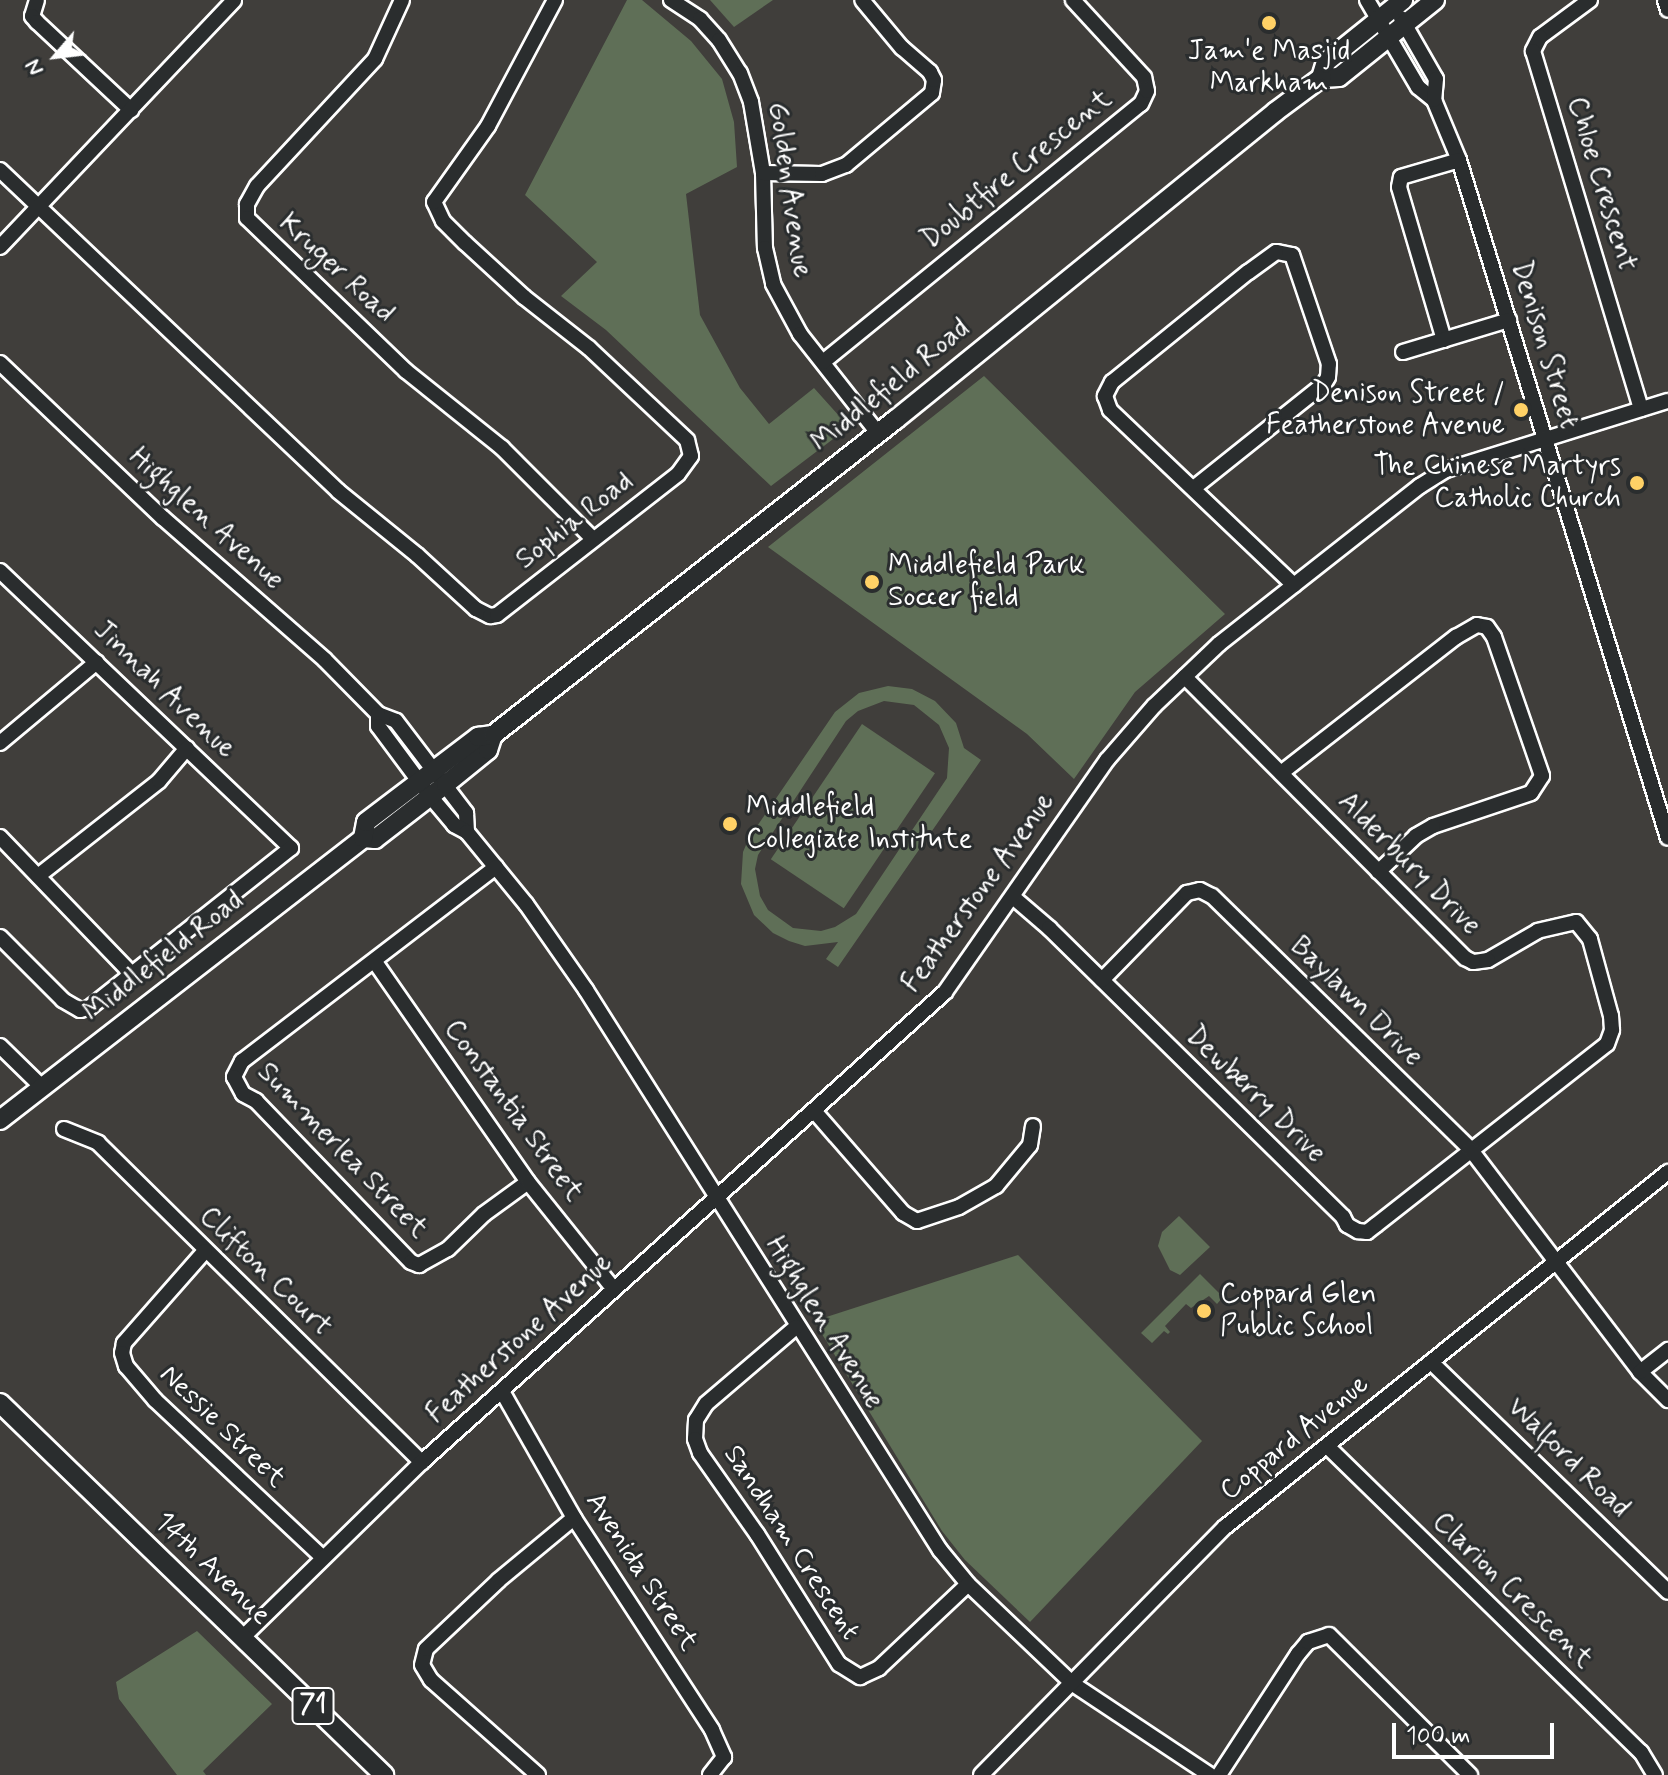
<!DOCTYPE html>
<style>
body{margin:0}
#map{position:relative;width:1668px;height:1775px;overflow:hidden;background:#403e3b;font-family:Mynerve,sans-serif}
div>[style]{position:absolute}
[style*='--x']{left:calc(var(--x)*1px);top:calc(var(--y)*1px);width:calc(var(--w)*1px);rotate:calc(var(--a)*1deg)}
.green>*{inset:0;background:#5f6f57;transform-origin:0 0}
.roads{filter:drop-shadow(2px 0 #fff) drop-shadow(-2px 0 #fff) drop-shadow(0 2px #fff) drop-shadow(0 -2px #fff)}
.minor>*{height:14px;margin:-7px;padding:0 7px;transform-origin:7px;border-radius:7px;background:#2a2d2e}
.major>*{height:18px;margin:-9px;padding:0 9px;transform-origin:9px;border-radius:9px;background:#2a2d2e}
.dots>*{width:22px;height:22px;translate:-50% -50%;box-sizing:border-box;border:4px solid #2a2d2e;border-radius:50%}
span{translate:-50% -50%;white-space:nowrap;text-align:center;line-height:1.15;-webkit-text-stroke:6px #2a2d2e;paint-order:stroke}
.shield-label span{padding:2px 6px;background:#2a2d2e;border:2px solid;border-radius:6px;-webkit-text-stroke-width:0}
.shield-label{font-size:26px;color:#fff;font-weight:700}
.poi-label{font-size:28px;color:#fff}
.right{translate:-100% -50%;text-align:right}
.left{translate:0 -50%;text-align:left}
.street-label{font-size:28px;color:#fff}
.north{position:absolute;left:16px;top:16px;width:80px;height:80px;-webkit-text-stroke:6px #2a2d2e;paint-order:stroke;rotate:242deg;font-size:22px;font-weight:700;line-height:32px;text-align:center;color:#fff}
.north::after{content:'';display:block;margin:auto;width:28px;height:36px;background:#fff;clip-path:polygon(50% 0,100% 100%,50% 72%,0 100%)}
.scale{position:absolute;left:1392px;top:1723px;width:162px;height:36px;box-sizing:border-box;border:4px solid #fff;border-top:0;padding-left:10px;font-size:24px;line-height:28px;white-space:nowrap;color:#fff;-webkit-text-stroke:6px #2a2d2e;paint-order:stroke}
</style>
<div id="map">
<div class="green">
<i style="clip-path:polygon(627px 0,642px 0,691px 41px,722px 79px,734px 122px,737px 167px,686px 194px,700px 315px,740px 388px,769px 424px,814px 388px,849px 427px,771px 486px,606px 330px,561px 296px,597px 262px,525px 195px)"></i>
<i style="clip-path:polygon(710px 0,773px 0,734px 27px)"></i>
<i style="clip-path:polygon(984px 376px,1225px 614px,1135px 692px,1074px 779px,1027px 734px,768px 547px)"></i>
<i style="clip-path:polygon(evenodd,888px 686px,912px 689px,935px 701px,956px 723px,964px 748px,981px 760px,838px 967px,826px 959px,838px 942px,805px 946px,789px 941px,773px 933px,754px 915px,741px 884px,743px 852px,749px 838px,835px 712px,859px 693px,888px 686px,884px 701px,914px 705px,939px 725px,949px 748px,947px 778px,856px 914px,835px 927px,821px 931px,793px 928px,768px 910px,760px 896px,755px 869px,758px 855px,846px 721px,858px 711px,884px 701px)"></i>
<i style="left:862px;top:724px;width:88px;height:163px;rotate:34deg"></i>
<i style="clip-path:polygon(1179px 1216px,1210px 1247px,1180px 1275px,1170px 1270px,1158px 1246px,1162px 1232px)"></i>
<i style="clip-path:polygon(1018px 1255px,1202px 1441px,1030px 1622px,965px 1560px,942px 1531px,814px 1321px)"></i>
<i style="clip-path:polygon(1200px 1274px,1223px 1297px,1217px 1304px,1209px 1296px,1191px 1308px,1186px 1304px,1165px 1326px,1170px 1332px,1168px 1334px,1164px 1331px,1152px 1343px,1141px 1333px)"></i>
<i style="clip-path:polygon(197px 1631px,272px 1704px,203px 1771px,206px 1775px,177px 1775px,119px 1699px,116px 1682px)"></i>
</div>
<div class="roads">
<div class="minor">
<i style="--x:37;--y:0;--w:17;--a:107"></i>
<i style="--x:32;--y:16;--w:8;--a:50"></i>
<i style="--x:37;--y:22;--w:129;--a:43.1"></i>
<i style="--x:402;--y:0;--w:65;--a:114.6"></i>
<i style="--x:375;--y:59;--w:173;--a:132.9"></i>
<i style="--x:257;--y:186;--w:21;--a:119"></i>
<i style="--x:247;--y:204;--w:14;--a:90"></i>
<i style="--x:247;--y:218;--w:221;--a:43.9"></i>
<i style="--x:406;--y:371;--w:123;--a:38.7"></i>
<i style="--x:502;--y:448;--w:129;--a:45"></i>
<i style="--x:671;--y:0;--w:35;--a:33"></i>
<i style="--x:700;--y:19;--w:28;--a:48"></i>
<i style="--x:719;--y:40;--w:39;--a:58"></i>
<i style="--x:740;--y:73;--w:31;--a:69"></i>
<i style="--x:751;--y:102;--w:72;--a:80.4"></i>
<i style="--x:763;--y:173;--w:75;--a:88.5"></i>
<i style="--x:765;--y:248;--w:37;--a:77"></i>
<i style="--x:773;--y:284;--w:57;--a:61.6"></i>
<i style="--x:800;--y:334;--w:126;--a:51.8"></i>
<i style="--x:1367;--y:0;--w:101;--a:59.6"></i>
<i style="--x:1418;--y:87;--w:21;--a:39"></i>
<i style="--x:1434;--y:100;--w:65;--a:67.4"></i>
<i style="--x:1459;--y:160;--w:709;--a:72.87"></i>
<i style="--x:1590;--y:0;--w:62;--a:143.5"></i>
<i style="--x:1540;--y:37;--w:16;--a:117"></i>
<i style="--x:1533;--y:51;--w:374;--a:73.2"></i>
<i style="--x:1665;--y:0;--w:10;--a:73"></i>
<i style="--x:1401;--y:18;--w:70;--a:60.2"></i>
<i style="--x:1436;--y:79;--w:21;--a:95"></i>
<i style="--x:0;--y:170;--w:466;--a:43.5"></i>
<i style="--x:338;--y:491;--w:102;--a:39"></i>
<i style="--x:417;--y:555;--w:80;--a:42.5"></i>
<i style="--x:476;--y:609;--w:16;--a:27"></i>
<i style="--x:490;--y:616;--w:7;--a:-8"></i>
<i style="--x:497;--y:615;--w:229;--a:-37.9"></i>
<i style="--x:678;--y:474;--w:22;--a:-54"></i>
<i style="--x:691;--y:456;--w:16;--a:-104"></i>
<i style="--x:687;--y:440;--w:134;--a:-136.8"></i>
<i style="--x:589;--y:348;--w:83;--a:-141.9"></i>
<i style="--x:524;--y:297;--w:80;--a:-137.5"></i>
<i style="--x:465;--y:243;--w:31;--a:-135"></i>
<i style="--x:443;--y:221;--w:21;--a:-115"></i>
<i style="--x:434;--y:202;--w:93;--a:-54.6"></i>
<i style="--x:488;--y:126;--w:143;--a:-62"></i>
<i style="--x:763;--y:173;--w:59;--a:1"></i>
<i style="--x:822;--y:174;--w:26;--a:-21"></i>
<i style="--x:846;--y:165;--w:112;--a:-39.9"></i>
<i style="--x:932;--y:93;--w:13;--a:-81"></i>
<i style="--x:934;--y:80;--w:9;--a:-117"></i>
<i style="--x:930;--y:72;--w:37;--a:-139"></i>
<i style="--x:902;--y:48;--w:62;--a:-129.8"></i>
<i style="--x:0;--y:247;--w:340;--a:-46.5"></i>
<i style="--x:1444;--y:340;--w:159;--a:-106.4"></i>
<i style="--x:1399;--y:187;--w:10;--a:-79"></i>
<i style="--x:1401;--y:177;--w:60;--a:-16.3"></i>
<i style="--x:1403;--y:352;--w:111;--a:-16.8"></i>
<i style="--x:823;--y:362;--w:409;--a:-39.1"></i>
<i style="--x:1141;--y:104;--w:14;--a:-65"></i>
<i style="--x:1147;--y:91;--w:14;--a:-102"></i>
<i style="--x:1144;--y:77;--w:105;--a:-132.7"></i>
<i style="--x:0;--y:363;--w:225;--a:43.6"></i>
<i style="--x:163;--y:518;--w:215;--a:41.2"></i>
<i style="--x:325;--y:660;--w:76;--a:45.5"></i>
<i style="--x:378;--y:714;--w:19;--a:21"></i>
<i style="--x:396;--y:721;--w:116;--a:52.7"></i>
<i style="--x:466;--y:813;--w:19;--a:87"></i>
<i style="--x:1195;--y:487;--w:165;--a:-38.6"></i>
<i style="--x:1324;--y:384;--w:8;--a:-60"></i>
<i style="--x:1328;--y:377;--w:13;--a:-86"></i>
<i style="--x:1329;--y:364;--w:115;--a:-108.7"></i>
<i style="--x:1292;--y:255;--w:16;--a:-169"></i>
<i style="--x:1276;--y:252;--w:34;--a:144"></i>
<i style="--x:1248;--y:272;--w:175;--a:141"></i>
<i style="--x:1112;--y:382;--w:16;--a:117"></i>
<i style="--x:1105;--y:396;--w:15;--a:70"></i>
<i style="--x:1110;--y:410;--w:254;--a:43.6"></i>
<i style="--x:0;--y:571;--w:402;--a:43.6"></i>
<i style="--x:291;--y:848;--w:258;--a:141.6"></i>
<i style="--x:89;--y:1008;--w:9;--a:167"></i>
<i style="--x:80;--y:1010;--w:20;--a:-150"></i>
<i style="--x:63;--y:1000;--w:89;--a:-135"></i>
<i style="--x:378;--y:714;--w:12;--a:90"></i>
<i style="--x:378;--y:726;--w:87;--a:53.4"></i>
<i style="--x:430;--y:796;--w:38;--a:50"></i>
<i style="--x:454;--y:825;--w:15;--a:28"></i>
<i style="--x:467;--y:832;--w:93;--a:50.7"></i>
<i style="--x:526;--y:904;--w:105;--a:55.1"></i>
<i style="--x:586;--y:990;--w:663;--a:57.7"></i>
<i style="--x:940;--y:1550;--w:44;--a:50.5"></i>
<i style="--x:968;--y:1584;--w:145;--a:43.6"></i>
<i style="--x:1073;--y:1684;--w:164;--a:33.6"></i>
<i style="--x:0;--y:743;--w:126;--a:-39.9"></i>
<i style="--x:1281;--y:773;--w:222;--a:-37.9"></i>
<i style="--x:1456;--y:637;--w:24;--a:-30"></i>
<i style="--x:1477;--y:625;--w:10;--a:11"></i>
<i style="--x:1487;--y:627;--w:12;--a:55"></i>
<i style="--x:1494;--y:637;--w:147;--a:70.9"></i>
<i style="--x:1542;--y:776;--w:20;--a:123"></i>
<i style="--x:1531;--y:793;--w:103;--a:161.4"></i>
<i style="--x:1433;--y:826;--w:20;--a:150"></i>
<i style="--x:1416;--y:836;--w:52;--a:136.5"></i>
<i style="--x:0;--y:837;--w:190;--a:46.1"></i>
<i style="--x:496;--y:867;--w:320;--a:142.6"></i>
<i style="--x:242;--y:1061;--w:18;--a:117"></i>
<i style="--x:234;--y:1077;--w:19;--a:62"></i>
<i style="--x:243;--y:1094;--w:15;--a:28"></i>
<i style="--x:256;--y:1101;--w:223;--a:46.1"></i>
<i style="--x:411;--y:1262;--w:9;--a:21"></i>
<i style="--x:419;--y:1265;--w:33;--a:-29"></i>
<i style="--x:448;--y:1249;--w:50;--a:-44.2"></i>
<i style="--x:484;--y:1214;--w:54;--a:-36"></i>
<i style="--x:38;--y:876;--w:154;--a:-38.1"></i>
<i style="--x:159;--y:781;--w:43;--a:-49.7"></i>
<i style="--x:1013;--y:897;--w:48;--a:40.7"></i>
<i style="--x:1049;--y:928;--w:412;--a:44.5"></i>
<i style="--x:1343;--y:1217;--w:9;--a:63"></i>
<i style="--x:1347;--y:1225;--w:13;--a:29"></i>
<i style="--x:1358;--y:1231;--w:9;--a:6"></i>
<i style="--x:1367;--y:1232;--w:11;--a:-38"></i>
<i style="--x:1376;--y:1225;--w:293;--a:-38.1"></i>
<i style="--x:1607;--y:1044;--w:15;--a:-70"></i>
<i style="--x:1612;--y:1030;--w:14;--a:-94"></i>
<i style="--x:1611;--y:1016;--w:80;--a:-105.3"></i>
<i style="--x:1590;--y:939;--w:22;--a:-129"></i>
<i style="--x:1576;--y:922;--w:39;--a:167"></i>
<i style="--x:1538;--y:931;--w:58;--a:149.9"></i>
<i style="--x:1488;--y:960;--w:15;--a:172"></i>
<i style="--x:1473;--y:962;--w:9;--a:-153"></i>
<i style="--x:1465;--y:958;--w:397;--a:-134.9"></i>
<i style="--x:375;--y:962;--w:268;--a:55.2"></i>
<i style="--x:528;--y:1182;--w:136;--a:51.3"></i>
<i style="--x:1102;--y:980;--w:122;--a:-45.7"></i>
<i style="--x:1187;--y:893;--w:13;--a:-13"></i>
<i style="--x:1200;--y:890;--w:13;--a:27"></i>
<i style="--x:1212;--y:896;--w:363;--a:44.4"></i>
<i style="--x:1471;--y:1150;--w:279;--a:52.7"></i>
<i style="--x:1640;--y:1372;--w:40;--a:45"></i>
<i style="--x:0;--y:1046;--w:59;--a:44.3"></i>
<i style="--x:815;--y:1112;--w:134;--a:48.9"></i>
<i style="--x:903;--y:1213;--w:16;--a:30"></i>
<i style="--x:917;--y:1221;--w:44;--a:-18.4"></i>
<i style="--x:959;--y:1207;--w:43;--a:-29.6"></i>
<i style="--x:996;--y:1186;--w:53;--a:-50.3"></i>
<i style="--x:1030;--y:1145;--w:19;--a:-81"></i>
<i style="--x:64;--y:1129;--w:37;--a:22"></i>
<i style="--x:98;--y:1143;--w:455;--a:44.6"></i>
<i style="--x:205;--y:1251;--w:123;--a:131.4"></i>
<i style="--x:124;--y:1343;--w:10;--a:101"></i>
<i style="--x:122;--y:1353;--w:14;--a:73"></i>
<i style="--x:126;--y:1366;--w:45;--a:49.5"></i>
<i style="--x:155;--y:1400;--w:229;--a:43.2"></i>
<i style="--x:796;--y:1327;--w:118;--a:139.5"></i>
<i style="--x:706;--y:1404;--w:19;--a:122"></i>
<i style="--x:696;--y:1420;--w:19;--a:93"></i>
<i style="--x:695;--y:1439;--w:15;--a:70"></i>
<i style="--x:700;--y:1453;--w:99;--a:54.9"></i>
<i style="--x:757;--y:1534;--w:154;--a:57.8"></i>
<i style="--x:839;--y:1664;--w:25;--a:32"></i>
<i style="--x:860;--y:1677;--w:21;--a:-25"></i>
<i style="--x:879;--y:1668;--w:122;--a:-43.3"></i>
<i style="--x:1431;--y:1362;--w:330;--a:44.1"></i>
<i style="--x:1640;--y:1372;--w:36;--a:-38"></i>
<i style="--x:503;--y:1393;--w:144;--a:60.4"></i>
<i style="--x:574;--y:1518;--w:253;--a:56.9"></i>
<i style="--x:712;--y:1730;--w:30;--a:66"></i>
<i style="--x:724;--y:1757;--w:23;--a:128"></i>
<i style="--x:1329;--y:1448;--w:436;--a:44.3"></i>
<i style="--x:1641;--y:1752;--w:27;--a:59"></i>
<i style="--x:242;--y:1638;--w:252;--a:-44.4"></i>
<i style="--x:422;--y:1462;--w:703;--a:-41.94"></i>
<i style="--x:945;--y:992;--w:283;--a:-55.1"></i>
<i style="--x:1107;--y:760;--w:72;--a:-49"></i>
<i style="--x:1154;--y:706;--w:90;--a:-43.6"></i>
<i style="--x:1219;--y:644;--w:256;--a:-38.2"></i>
<i style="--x:1420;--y:486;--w:31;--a:-32"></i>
<i style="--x:1446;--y:470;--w:232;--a:-17.3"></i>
<i style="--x:538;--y:1775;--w:143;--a:-138.4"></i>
<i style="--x:431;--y:1680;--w:17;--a:-121"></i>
<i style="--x:422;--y:1665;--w:16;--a:-76"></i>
<i style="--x:426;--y:1649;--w:100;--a:-43.4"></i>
<i style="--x:499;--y:1580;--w:97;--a:-39.6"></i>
<i style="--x:981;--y:1775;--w:348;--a:-45.5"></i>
<i style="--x:1225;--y:1527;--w:568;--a:-38.71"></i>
<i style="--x:1219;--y:1775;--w:145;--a:-56.9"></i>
<i style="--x:1298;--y:1654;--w:16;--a:-50"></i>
<i style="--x:1308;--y:1642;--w:22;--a:-18"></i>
<i style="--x:1329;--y:1635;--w:199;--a:44.8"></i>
</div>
<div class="major">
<i style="--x:1321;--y:78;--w:17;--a:-73"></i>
<i style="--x:1326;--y:62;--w:99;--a:-38.8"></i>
<i style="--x:363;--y:838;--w:12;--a:5"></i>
<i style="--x:375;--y:839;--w:90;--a:-37.8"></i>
<i style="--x:446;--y:784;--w:54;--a:-39"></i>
<i style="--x:488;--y:750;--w:16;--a:-72"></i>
<i style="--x:0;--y:1120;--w:460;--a:-37.8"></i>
<i style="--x:363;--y:838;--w:16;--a:-79"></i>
<i style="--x:366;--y:822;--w:141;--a:-37.2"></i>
<i style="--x:478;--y:737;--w:15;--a:-8"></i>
<i style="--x:493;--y:735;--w:511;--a:-38.08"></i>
<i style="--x:895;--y:420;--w:489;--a:-39"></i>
<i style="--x:1275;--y:112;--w:57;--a:-36.5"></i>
<i style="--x:1321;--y:78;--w:18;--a:-3"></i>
<i style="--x:1339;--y:77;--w:123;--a:-38.7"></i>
<i style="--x:0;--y:1403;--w:535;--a:44.09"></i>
</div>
</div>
<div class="dots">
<i style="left:1269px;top:23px;background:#ffd166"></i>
<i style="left:1521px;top:410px;background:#ffd166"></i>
<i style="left:1637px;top:483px;background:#ffd166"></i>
<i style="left:872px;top:582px;background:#ffd166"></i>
<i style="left:730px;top:824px;background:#ffd166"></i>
<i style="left:1204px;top:1311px;background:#ffd166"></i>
</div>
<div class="shield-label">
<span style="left:313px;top:1706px">71</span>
</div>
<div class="poi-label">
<span style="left:1269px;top:68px">Jam'e Masjid<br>Markham</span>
<span class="right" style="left:1505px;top:410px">Denison Street /<br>Featherstone Avenue</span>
<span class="right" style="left:1621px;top:483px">The Chinese Martyrs<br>Catholic Church</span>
<span class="left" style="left:888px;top:582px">Middlefield Park<br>Soccer field</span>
<span class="left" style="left:746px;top:824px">Middlefield<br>Collegiate Institute</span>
<span class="left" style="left:1220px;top:1311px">Coppard Glen<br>Public School</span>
</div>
<div class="street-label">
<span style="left:1017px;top:170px;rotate:-39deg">Doubtfire Crescent</span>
<span style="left:1601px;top:184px;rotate:73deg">Chloe Crescent</span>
<span style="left:789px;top:190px;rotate:82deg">Golden Avenue</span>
<span style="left:336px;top:269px;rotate:43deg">Kruger Road</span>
<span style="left:1544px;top:345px;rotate:73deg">Denison Street</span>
<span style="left:891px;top:386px;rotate:-39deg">Middlefield Road</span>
<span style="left:206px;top:519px;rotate:42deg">Highglen Avenue</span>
<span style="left:575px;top:521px;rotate:-38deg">Sophia Road</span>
<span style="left:164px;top:690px;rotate:44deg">Jinnah Avenue</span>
<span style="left:1409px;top:864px;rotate:45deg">Alderbury Drive</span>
<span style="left:979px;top:893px;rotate:-54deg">Featherstone Avenue</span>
<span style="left:164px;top:957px;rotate:-38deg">Middlefield Road</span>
<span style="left:1356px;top:1002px;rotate:44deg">Baylawn Drive</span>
<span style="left:1255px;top:1095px;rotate:44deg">Dewberry Drive</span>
<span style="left:513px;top:1111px;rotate:54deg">Constantia Street</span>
<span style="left:342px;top:1151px;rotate:46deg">Summerlea Street</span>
<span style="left:265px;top:1272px;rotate:44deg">Clifton Court</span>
<span style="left:824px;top:1323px;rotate:58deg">Highglen Avenue</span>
<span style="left:520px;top:1339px;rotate:-42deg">Featherstone Avenue</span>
<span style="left:222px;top:1427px;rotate:44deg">Nessie Street</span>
<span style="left:1295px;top:1438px;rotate:-39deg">Coppard Avenue</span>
<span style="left:1568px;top:1458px;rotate:44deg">Walford Road</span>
<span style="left:791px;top:1543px;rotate:57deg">Sandham Crescent</span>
<span style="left:212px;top:1569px;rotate:44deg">14th Avenue</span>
<span style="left:641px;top:1572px;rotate:57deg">Avenida Street</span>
<span style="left:1512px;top:1591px;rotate:44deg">Clarion Crescent</span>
</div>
<div class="north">N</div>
<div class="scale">100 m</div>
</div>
